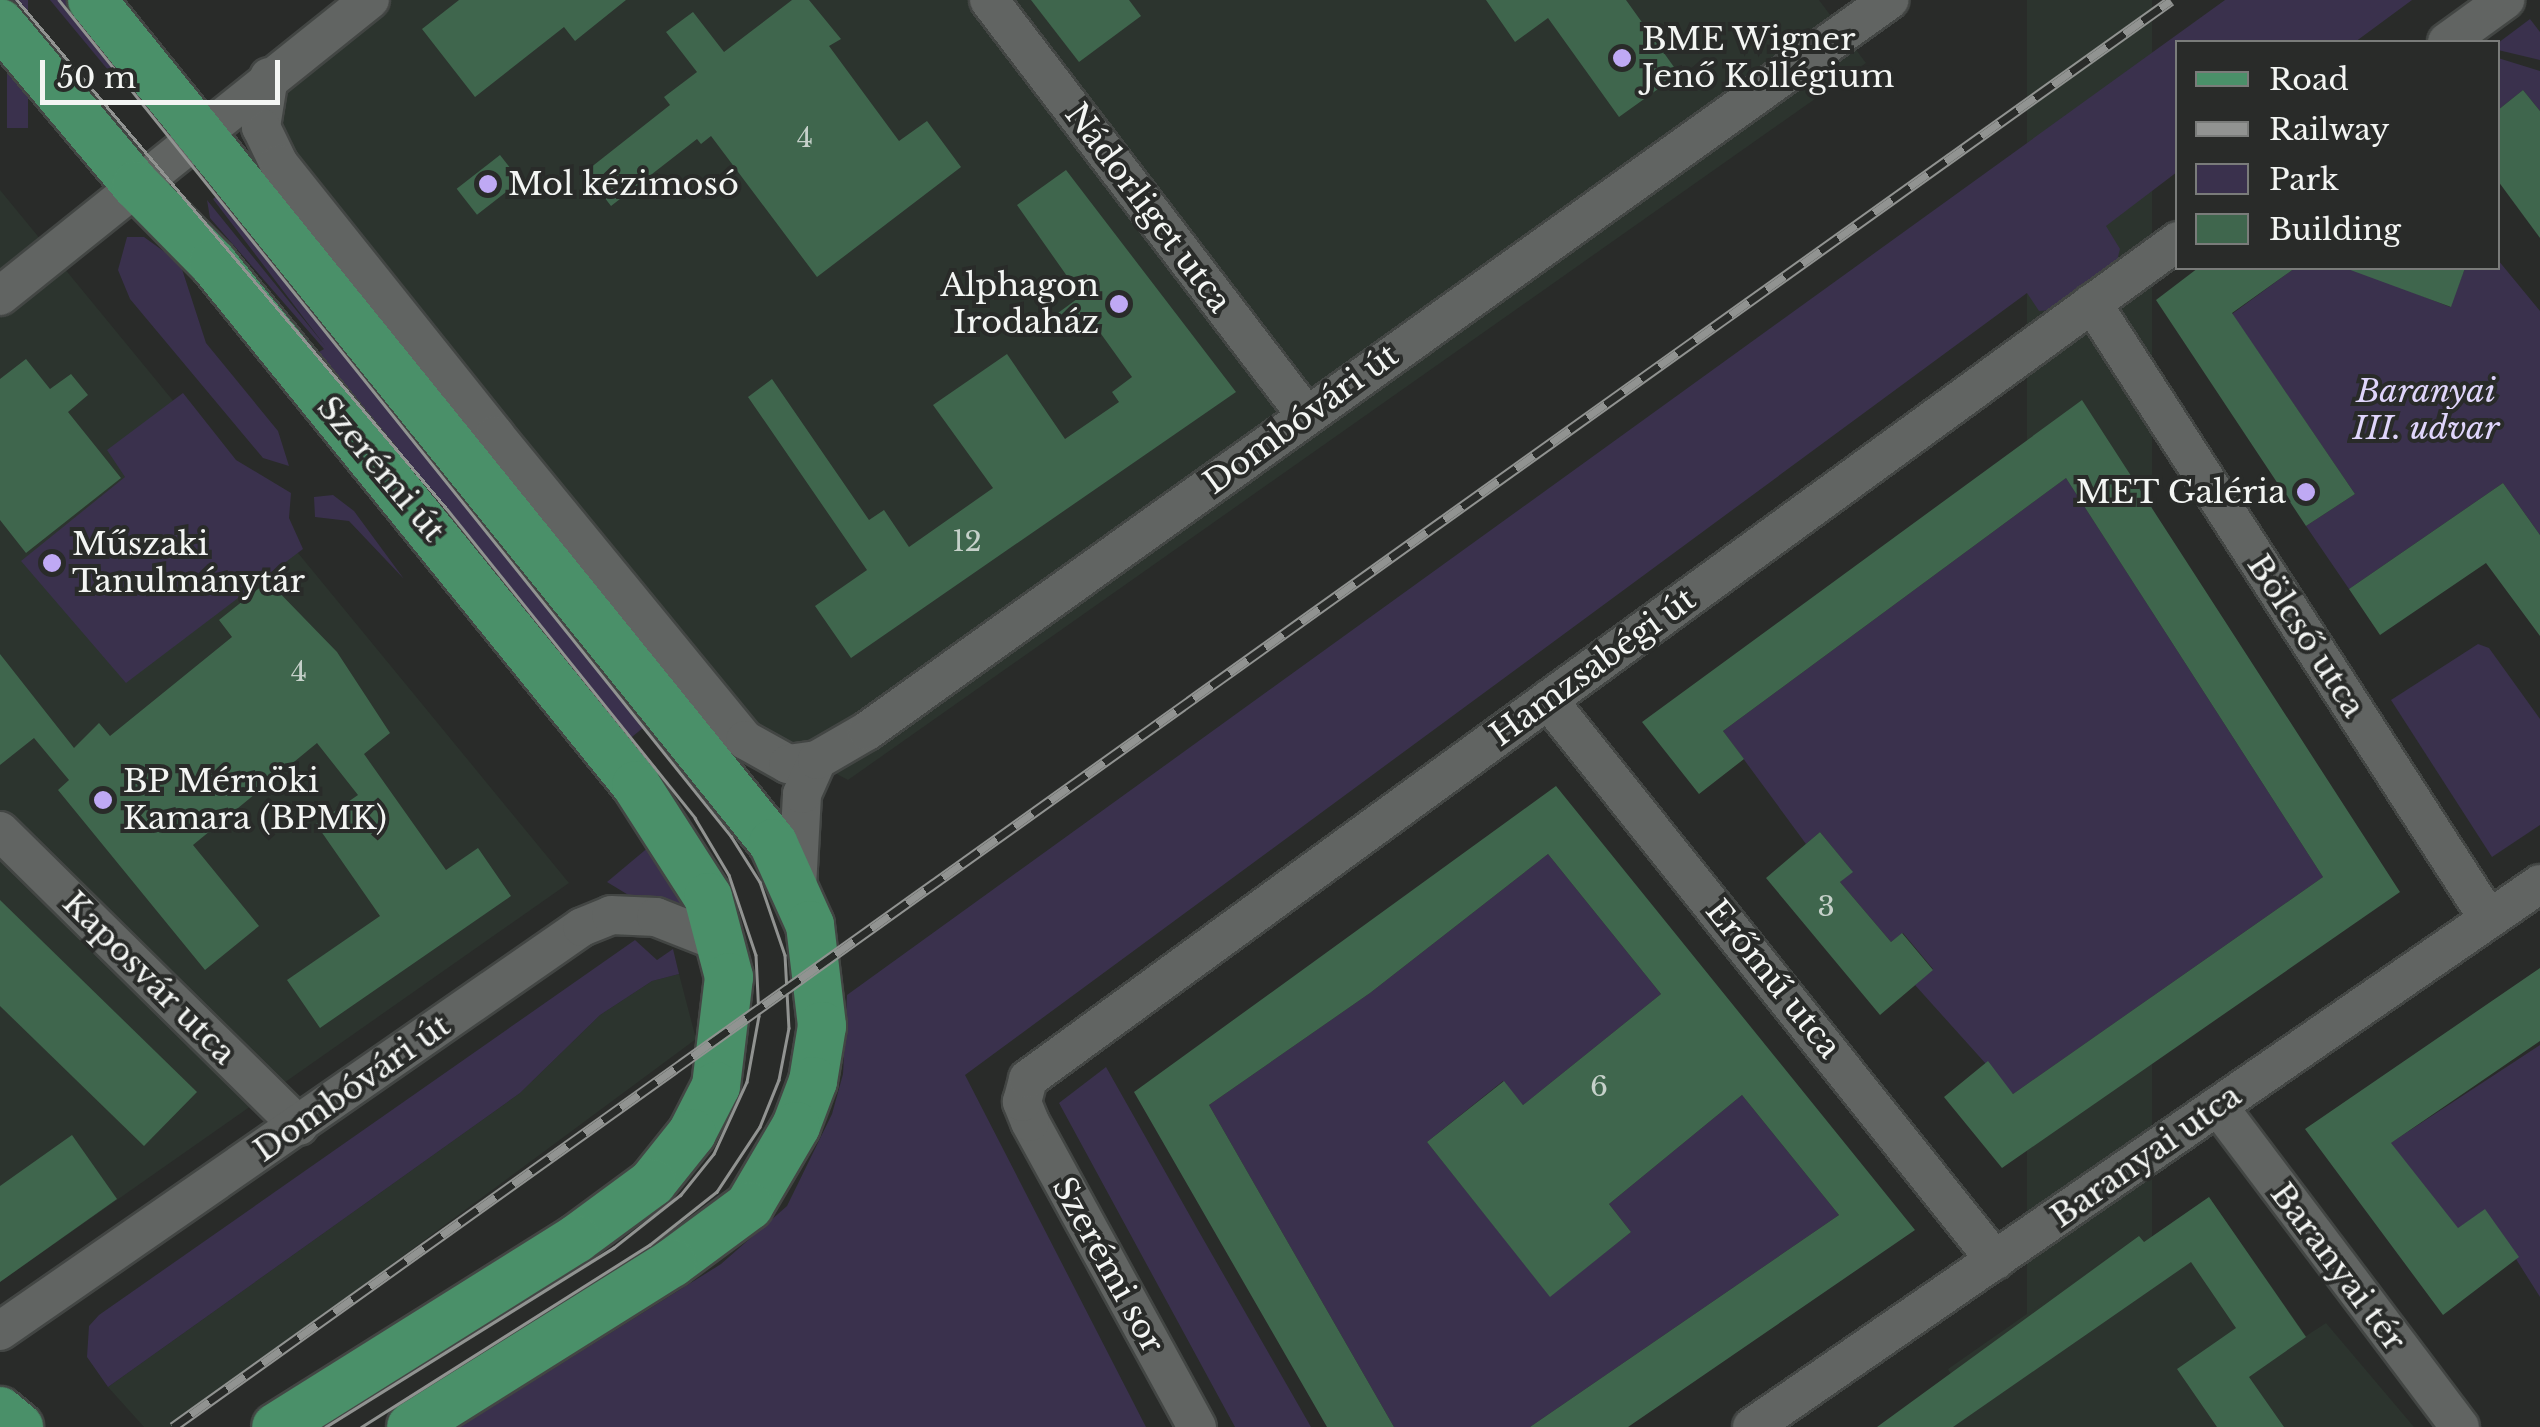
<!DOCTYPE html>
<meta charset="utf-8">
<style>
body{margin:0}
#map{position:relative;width:2540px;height:1427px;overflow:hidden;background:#292b29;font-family:"Libre Baskerville",serif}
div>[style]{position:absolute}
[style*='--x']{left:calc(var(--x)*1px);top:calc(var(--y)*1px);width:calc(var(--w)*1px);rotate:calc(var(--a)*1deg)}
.built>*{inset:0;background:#2c342e;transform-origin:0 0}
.green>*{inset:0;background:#3a314d;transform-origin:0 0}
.building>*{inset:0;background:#3f664d;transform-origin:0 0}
.roads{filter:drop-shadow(2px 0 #434644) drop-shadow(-2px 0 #434644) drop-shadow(0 2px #434644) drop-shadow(0 -2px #434644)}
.minor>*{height:38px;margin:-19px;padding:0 19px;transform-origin:19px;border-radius:19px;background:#616462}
.major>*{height:48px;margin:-24px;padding:0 24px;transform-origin:24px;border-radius:24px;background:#4a9069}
.tram>*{height:2.5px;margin:-1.25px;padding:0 1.25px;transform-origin:1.25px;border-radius:1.25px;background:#919391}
.rail>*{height:11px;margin-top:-5.5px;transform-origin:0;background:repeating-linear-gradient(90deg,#292b29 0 22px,#919391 0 44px);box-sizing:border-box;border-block:2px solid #919391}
.dots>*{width:28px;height:28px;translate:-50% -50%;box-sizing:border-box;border:5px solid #292b29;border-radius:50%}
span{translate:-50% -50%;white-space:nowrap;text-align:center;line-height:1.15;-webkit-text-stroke:8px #292b29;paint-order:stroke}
.number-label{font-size:28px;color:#c6d1ca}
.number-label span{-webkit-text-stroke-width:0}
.poi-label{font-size:32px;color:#f3f5f3}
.left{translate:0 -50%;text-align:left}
.right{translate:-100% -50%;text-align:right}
.street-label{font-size:32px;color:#f3f5f3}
.park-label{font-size:32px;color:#dfd5fb;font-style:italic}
.legend{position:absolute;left:2175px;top:40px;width:325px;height:230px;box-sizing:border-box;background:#292b29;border:2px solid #7a7c7a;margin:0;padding:12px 18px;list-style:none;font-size:30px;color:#f3f5f3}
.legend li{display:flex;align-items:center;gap:20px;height:50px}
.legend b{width:50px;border:2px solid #7a7c7a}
.scale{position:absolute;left:40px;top:60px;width:240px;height:45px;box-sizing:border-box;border:5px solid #f3f5f3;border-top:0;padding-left:12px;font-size:30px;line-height:35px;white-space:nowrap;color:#f3f5f3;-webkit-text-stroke:8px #292b29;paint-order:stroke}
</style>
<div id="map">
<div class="built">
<i style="clip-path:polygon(390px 0,1819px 0,1866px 63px,848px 780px,769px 738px,273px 130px,287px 79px)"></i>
<i style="left:2027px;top:0;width:125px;height:1461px"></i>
<i style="clip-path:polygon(0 190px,569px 883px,0 1282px)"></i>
<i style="clip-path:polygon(679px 974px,696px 1039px,172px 1427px,144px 1427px,108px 1387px,520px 1093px,600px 1015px,652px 981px)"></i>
<i style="clip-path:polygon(2209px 1197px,2306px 1336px,2326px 1323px,2414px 1427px,1890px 1427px,1951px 1374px,1948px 1369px,2139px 1236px,2144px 1242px)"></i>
</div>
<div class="green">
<i style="left:7px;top:0;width:21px;height:128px"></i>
<i style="clip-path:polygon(50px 0,66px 0,122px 69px,113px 76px)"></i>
<i style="clip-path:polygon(2225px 0,2412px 0,2355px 42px,2178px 42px,2177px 172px,2106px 226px,2120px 249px,2117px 261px,2051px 310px,2039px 311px,2027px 293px,965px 1075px,1146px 1427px,460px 1427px,721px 1264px,787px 1206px,832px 1114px,843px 1074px,847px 995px)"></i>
<i style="clip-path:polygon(2530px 19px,2540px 32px,2540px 60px,2498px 50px,2498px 43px)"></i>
<i style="clip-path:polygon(2498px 58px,2540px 71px,2540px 111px,2523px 90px,2498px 110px)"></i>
<i style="clip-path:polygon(218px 195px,649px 723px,627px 741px,255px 280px,319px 352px,324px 349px,210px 218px,207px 200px,326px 347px,213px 199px)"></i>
<i style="clip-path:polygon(127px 237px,144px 237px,180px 263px,206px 343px,278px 431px,289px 466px,263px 458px,130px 299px,118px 270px)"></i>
<i style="clip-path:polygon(2498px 260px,2540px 311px,2540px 535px,2503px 483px,2349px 589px,2306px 526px,2355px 494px,2232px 314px,2295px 268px,2351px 268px,2450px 307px,2465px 268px,2498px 268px)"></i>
<i style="clip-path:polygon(183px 393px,236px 460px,291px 493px,289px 518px,303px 549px,126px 683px,21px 561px,125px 477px,107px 450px)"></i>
<i style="clip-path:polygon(2066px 478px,2323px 877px,2013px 1094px,1915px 985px,1933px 969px,1903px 933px,1891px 942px,1840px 882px,1852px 871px,1820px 832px,1806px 844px,1723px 731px)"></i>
<i style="clip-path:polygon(333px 495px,354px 511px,404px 579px,349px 521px,315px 517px,314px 497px)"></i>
<i style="clip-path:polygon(2478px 644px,2489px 648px,2540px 719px,2540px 825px,2492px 857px,2391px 700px)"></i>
<i style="clip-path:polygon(650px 846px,691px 907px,685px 913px,635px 899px,607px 882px)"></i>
<i style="clip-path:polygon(1548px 854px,1661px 994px,1523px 1105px,1503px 1081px,1427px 1142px,1550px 1296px,1631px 1232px,1609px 1204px,1742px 1095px,1839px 1215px,1530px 1427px,1394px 1427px,1209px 1105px,1370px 993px)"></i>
<i style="clip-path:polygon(635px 940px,657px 960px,673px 949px,679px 974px,652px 981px,600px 1015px,520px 1093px,108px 1387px,87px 1357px,89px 1326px,99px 1315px)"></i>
<i style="clip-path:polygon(2540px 1045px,2540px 1297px,2485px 1210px,2454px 1231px,2389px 1144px)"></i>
<i style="clip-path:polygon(1106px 1067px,1198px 1230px,1311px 1427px,1235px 1427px,1059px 1103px)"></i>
</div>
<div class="building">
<i style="clip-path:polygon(459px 0,626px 0,575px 41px,564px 27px,475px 97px,422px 29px)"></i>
<i style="clip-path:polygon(792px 0,809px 0,841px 39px,829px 46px,899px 141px,927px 121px,961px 167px,817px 277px,711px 136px,701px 144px,697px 139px,611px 206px,585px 172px,670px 105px,664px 97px,697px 72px,666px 32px,693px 12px,724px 52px)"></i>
<i style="clip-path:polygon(1031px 0,1129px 0,1141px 16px,1079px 62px)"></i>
<i style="clip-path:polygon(1486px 0,1626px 0,1679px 74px,1619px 117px,1548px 18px,1515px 42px)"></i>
<i style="clip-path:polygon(2523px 90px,2540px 111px,2540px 238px,2498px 181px,2498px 110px)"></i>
<i style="left:500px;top:155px;width:33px;height:55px;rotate:52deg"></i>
<i style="clip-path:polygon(1066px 170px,1236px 392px,851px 658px,815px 606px,867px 570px,748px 397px,772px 379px,869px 520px,884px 510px,909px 547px,993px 488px,933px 405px,1007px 354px,1065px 439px,1119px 402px,1112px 392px,1132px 377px,1091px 320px,1073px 335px,1058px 313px,1081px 296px,1017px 205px)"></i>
<i style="clip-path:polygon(2198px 268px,2295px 268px,2232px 313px,2355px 494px,2306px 526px,2156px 300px)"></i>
<i style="clip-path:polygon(2345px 268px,2465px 268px,2451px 307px)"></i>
<i style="clip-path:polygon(26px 359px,50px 389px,71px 374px,88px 395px,68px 412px,121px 478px,26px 553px,0 520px,0 379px)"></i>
<i style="clip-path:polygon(2082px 400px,2400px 892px,2002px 1168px,1944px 1097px,1988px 1061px,2013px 1094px,2323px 877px,2066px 478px,1723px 731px,1744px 759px,1699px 794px,1642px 722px)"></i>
<i style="clip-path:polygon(2503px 483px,2540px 535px,2540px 636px,2486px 563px,2380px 635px,2349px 589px)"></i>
<i style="clip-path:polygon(268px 581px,337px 652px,390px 733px,364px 754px,446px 870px,478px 848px,511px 896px,320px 1028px,287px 980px,380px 916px,316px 824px,358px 795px,317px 743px,193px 845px,259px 926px,205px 970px,58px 790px,69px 780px,34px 738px,0 765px,0 654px,74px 748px,99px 723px,110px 736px,232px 637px,219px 620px)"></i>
<i style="clip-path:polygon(1556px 786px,1915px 1230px,1628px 1427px,1530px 1427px,1839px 1215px,1742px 1095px,1609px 1204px,1631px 1232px,1550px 1297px,1427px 1142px,1504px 1081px,1523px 1105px,1661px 994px,1548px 854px,1370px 993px,1209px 1105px,1394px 1427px,1327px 1427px,1134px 1092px)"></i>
<i style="clip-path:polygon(1820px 832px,1853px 872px,1840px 882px,1891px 942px,1902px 933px,1933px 970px,1880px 1015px,1766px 878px)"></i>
<i style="clip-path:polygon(0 900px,197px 1092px,144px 1146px,0 1006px)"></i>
<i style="clip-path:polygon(2540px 968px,2540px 1041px,2391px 1143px,2458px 1228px,2485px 1209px,2519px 1257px,2443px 1315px,2305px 1129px)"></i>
<i style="clip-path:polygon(72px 1135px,117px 1199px,0 1282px,0 1186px)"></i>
<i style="clip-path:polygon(2209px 1197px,2306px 1337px,2249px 1377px,2284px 1427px,2217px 1427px,2177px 1369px,2236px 1328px,2191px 1262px,1953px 1427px,1877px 1427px,2139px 1236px,2144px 1242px)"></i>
</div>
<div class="roads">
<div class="minor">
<i style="--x:989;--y:0;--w:522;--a:52.63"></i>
<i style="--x:2447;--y:42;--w:72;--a:-35.9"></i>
<i style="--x:269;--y:77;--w:51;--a:99.1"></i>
<i style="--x:261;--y:127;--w:41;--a:64.1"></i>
<i style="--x:279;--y:164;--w:347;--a:51.4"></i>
<i style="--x:495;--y:435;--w:394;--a:50.7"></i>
<i style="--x:745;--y:740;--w:49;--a:29.2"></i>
<i style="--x:788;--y:764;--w:29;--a:-8"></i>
<i style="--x:0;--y:296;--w:474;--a:-38.7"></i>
<i style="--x:2092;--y:303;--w:731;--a:57.22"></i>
<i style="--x:1548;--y:700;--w:717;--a:51.4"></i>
<i style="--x:0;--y:831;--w:420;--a:44.6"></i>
<i style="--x:797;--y:887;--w:93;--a:-86.9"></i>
<i style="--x:802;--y:794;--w:37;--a:-66"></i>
<i style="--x:817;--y:760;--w:58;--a:-30.1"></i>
<i style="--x:867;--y:731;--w:1257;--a:-35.57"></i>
<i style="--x:2218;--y:1106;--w:402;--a:53"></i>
<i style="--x:0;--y:1331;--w:708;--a:-34.77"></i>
<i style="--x:582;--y:927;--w:31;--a:-22"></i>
<i style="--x:611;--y:915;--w:45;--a:2.5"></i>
<i style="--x:656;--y:917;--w:71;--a:21.5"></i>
<i style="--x:1197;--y:1427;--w:348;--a:-118.7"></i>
<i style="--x:1030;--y:1122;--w:22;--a:-112"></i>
<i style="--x:1022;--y:1102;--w:24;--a:-75"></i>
<i style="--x:1028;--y:1079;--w:1423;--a:-36.08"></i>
<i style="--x:1752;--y:1427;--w:957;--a:-34.57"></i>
</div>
<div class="major">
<i style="--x:92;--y:0;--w:1084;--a:51.07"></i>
<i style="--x:773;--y:843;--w:90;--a:65.7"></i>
<i style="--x:810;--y:925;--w:102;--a:83.2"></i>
<i style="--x:822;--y:1026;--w:56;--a:99.3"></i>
<i style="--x:813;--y:1081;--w:48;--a:110.7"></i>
<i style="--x:796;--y:1126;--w:93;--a:120.4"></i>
<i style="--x:749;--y:1206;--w:96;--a:143.5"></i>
<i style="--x:672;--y:1263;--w:308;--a:147.9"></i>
<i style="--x:0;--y:23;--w:212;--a:50"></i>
<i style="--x:136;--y:185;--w:110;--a:45.4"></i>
<i style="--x:213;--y:263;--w:672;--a:50.98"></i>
<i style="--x:636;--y:785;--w:133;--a:57.3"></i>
<i style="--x:708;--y:897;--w:83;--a:75.3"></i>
<i style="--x:729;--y:977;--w:110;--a:96.8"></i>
<i style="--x:716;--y:1086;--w:53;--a:117.1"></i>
<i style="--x:692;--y:1133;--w:64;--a:128.7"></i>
<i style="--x:652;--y:1183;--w:94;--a:143.6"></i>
<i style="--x:576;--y:1239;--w:354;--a:147.9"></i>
<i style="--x:0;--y:1411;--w:25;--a:40"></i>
</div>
</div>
<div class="tram">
<i style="--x:17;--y:0;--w:666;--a:49.81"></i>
<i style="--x:447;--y:509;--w:396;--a:51.2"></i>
<i style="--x:695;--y:818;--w:66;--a:59.2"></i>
<i style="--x:729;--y:875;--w:84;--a:71.4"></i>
<i style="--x:756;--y:955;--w:61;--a:87.2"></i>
<i style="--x:759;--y:1016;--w:67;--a:100.3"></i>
<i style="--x:747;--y:1082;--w:79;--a:114.6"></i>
<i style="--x:714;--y:1154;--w:53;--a:128.8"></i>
<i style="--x:681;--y:1195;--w:85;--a:141.7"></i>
<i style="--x:614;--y:1248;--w:339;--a:148.1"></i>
<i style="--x:59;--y:0;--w:1073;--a:51.21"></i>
<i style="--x:731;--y:836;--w:54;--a:57.8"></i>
<i style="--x:760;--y:882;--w:77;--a:71.1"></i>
<i style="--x:785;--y:955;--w:73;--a:86.9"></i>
<i style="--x:789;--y:1028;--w:53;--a:100.9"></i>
<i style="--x:779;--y:1080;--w:51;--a:112"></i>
<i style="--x:760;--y:1127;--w:78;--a:123.5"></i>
<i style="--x:717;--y:1192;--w:85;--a:141.7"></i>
<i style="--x:650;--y:1245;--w:341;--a:147.7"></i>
</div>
<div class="rail">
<i style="--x:173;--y:1427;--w:2455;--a:-35.53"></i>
</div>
<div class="dots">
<i style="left:1622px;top:58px;background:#bfa9f4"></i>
<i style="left:488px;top:184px;background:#bfa9f4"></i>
<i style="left:1119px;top:304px;background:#bfa9f4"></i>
<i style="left:2306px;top:492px;background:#bfa9f4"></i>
<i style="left:52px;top:563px;background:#bfa9f4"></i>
<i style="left:103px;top:800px;background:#bfa9f4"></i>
</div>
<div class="number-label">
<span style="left:805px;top:138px">4</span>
<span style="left:967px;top:542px">12</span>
<span style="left:299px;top:672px">4</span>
<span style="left:1826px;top:907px">3</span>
<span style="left:1599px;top:1087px">6</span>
</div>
<div class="poi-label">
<span class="left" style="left:1642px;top:58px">BME Wigner<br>Jenő Kollégium</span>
<span class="left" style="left:508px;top:184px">Mol kézimosó</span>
<span class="right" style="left:1099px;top:304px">Alphagon<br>Irodaház</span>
<span class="right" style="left:2286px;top:492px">MET Galéria</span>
<span class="left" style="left:72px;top:563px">Műszaki<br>Tanulmánytár</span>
<span class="left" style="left:123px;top:800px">BP Mérnöki<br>Kamara (BPMK)</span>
</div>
<div class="street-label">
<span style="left:1148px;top:208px;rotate:53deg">Nádorliget utca</span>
<span style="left:1301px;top:419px;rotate:-36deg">Dombóvári út</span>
<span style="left:381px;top:469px;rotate:50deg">Szerémi út</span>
<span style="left:2306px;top:636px;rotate:57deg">Bölcső utca</span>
<span style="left:1593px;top:667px;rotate:-36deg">Hamzsabégi út</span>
<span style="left:149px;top:978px;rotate:45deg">Kaposvár utca</span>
<span style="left:1773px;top:979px;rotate:51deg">Erőmű utca</span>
<span style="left:352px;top:1088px;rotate:-35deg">Dombóvári út</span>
<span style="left:2146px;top:1156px;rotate:-35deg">Baranyai utca</span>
<span style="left:1108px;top:1265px;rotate:61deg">Szerémi sor</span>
<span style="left:2338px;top:1267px;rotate:53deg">Baranyai tér</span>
</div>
<div class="park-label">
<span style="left:2426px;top:410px">Baranyai<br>III. udvar</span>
</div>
<ul class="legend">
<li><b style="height:12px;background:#4a9069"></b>Road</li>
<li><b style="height:12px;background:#919391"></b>Railway</li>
<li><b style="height:28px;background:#3a314d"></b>Park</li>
<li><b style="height:28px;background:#3f664d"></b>Building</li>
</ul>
<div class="scale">50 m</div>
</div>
